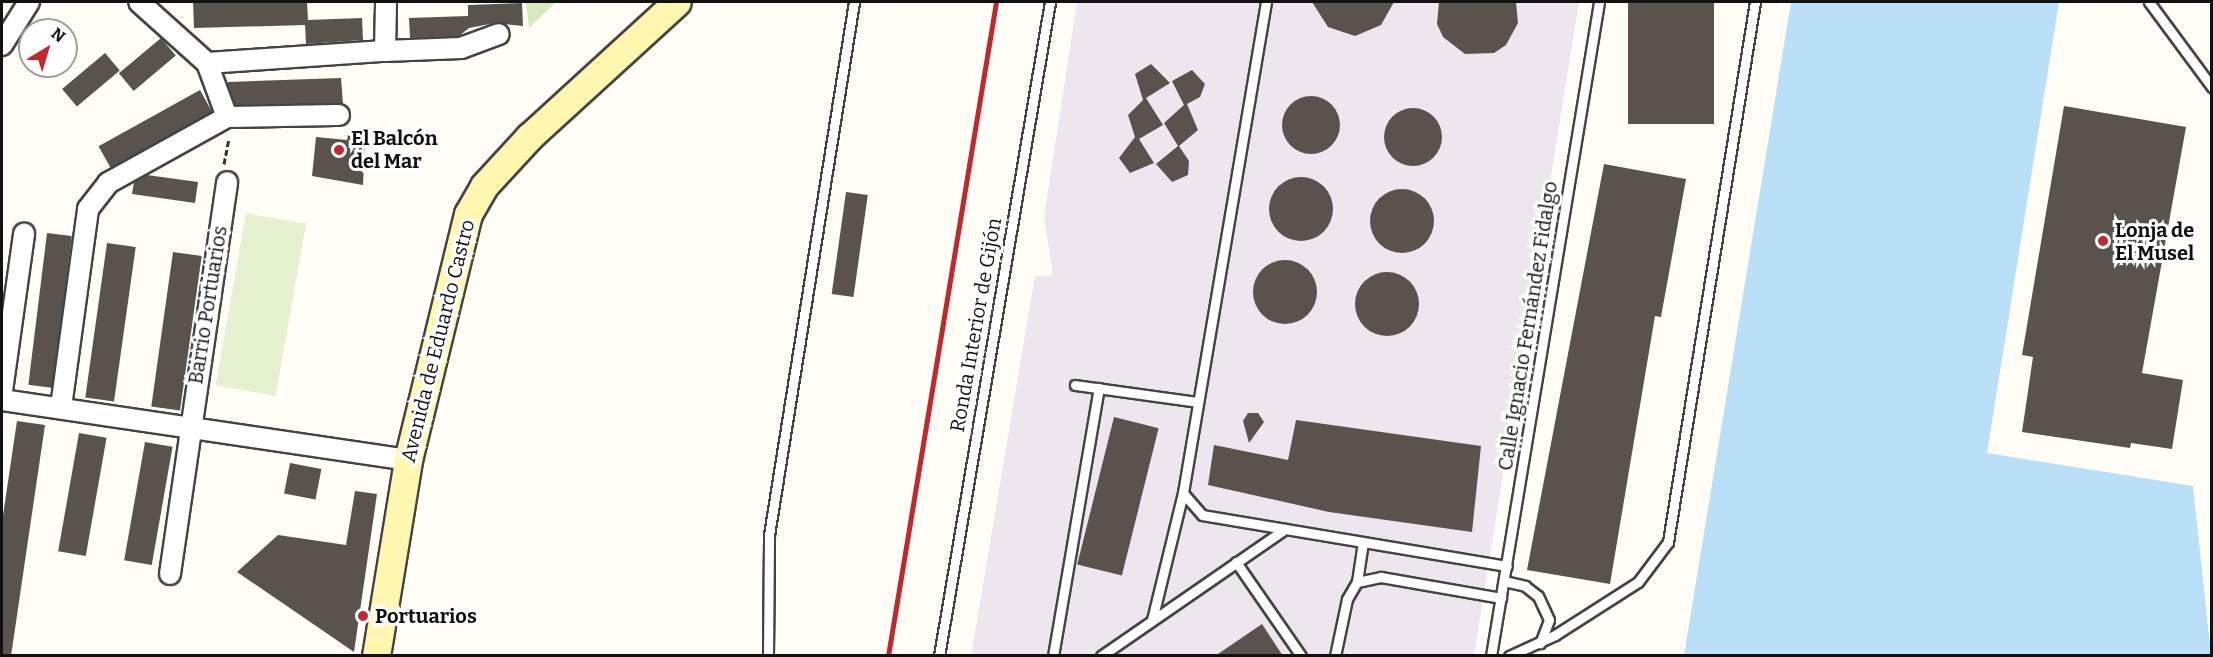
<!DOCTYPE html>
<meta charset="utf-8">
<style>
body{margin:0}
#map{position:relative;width:2213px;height:657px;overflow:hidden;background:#fffdf5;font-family:Bitter,serif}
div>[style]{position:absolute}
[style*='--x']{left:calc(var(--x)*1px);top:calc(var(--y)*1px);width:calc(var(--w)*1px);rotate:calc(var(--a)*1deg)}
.industrial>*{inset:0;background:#eee6ef}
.green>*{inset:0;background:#d5ebbd}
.pitch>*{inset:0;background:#e6f2cf;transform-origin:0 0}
.water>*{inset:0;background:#b9e0f7}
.building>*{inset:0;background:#5a524d;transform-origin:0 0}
.round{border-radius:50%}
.path>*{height:3px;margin-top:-1.5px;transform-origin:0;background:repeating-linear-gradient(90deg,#333 0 6px,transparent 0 9px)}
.roads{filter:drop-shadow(2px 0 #444) drop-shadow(-2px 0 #444) drop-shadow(0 2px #444) drop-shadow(0 -2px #444)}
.lane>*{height:9px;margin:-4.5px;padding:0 4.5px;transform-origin:4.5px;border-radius:4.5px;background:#fff}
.street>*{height:20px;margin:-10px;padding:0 10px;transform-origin:10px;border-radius:10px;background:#fff}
.secondary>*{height:27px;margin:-13.5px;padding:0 13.5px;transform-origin:13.5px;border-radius:13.5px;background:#fff6b0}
.rail>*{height:4.5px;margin:-2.25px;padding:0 2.25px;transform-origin:2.25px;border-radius:2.25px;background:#c4262e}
.dots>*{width:16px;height:16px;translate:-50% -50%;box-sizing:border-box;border:3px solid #fff;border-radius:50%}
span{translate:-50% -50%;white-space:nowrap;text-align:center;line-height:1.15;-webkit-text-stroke:6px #fff;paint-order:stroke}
.poi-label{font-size:20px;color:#111;font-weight:700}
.left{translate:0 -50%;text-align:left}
.street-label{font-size:20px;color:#111}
.frame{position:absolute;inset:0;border:3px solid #111;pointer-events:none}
.north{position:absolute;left:18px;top:18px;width:60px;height:60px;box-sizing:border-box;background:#fff;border:2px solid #a0a0a0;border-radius:50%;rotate:38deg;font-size:16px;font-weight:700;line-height:24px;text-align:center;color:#111}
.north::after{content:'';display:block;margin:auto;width:21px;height:27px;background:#c4262e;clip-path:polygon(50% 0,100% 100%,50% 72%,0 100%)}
</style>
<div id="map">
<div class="industrial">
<i style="clip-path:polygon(1077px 2px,1579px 2px,1474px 655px,971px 656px,1035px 276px,1053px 275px,1044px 217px)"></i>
</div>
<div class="green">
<i style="clip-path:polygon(526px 2px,556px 2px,529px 28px)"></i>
</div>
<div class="pitch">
<i style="left:246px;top:213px;width:61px;height:175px;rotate:10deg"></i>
</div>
<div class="water">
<i style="clip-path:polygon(1791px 2px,2059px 2px,1987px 453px,2193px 486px,2211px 655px,1684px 655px)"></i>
</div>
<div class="building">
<i style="clip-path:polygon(193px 2px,307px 2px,308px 20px,362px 18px,363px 40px,306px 44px,305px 25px,194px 28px)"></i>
<i style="clip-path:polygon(1312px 2px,1394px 2px,1381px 25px,1355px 36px,1328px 27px)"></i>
<i style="clip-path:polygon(1439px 2px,1516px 2px,1518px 23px,1506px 45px,1494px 53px,1465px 54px,1443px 37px,1437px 24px)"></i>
<i style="left:1628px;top:2px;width:86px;height:122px"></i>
<i style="clip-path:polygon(522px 3px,523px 26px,495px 23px,469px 28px,459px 36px,410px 38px,409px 18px,468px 16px,468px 5px)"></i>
<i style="left:161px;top:38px;width:23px;height:55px;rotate:50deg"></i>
<i style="left:105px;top:53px;width:23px;height:56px;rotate:50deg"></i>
<i style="clip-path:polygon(1151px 64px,1170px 83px,1146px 98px,1163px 125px,1139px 139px,1154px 163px,1130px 173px,1119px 158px,1135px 137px,1128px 115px,1143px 100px,1135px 74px)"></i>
<i style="clip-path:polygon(1192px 70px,1205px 84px,1200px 97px,1187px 104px,1198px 130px,1179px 146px,1189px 161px,1188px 175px,1172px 182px,1156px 164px,1178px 146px,1164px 123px,1184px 105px,1172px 81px)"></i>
<i style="clip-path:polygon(341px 78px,343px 104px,235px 105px,228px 86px,228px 82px)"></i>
<i style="left:200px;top:90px;width:25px;height:116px;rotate:61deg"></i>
<i class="round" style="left:1282px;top:96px;width:58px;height:58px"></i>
<i style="clip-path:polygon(2064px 106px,2186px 127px,2142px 373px,2183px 380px,2172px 449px,2131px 443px,2130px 448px,2022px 432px,2033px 357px,2022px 355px)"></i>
<i class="round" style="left:1384px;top:108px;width:58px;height:58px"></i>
<i style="clip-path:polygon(348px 135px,365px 138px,363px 185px,312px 176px,316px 137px,347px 140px)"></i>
<i style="clip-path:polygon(1604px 164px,1686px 179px,1661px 317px,1655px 316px,1610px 584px,1527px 570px)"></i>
<i style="clip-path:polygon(147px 175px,198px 182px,195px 203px,132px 194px,134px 182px)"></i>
<i class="round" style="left:1269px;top:177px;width:64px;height:64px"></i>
<i class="round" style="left:1370px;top:189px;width:64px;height:64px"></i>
<i style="left:846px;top:192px;width:22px;height:103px;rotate:8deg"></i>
<i style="left:47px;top:233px;width:25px;height:153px;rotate:7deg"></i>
<i style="left:107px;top:243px;width:29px;height:156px;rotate:8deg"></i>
<i style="left:173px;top:252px;width:29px;height:156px;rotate:8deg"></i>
<i class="round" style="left:1253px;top:260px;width:64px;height:64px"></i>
<i class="round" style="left:1355px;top:272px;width:64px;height:64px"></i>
<i style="clip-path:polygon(1248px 413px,1258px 413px,1264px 422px,1249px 443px,1243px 421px)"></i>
<i style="left:1114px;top:417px;width:46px;height:152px;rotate:14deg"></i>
<i style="clip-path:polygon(1296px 420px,1481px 446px,1472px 532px,1329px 512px,1208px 485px,1214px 445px,1288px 460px)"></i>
<i style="clip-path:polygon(17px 421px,45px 425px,11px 656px,2px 656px,2px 522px)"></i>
<i style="left:79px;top:433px;width:28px;height:120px;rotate:10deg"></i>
<i style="left:145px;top:442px;width:28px;height:120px;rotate:10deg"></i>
<i style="left:290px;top:463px;width:32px;height:31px;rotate:11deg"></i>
<i style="clip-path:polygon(355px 491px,377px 494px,354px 652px,237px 572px,278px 535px,346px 545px)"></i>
<i style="clip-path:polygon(1262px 624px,1283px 656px,1215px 656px)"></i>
</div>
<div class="path">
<i style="--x:224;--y:164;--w:26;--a:-79"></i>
</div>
<div class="roads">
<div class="lane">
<i style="--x:1266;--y:2;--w:498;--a:99.6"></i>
<i style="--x:1183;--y:493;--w:29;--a:49"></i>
<i style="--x:1202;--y:515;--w:309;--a:9.5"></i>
<i style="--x:2149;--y:2;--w:106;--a:53.5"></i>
<i style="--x:1075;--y:385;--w:124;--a:7.9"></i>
<i style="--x:1236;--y:562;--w:114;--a:55.3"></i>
<i style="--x:1504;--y:581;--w:22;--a:13"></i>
<i style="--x:1525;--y:586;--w:16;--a:38"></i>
<i style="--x:1538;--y:596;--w:26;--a:65"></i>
<i style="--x:1549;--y:620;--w:25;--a:111"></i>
<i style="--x:1357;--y:582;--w:40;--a:-81.5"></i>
<i style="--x:1152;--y:620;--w:131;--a:-76.3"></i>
<i style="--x:768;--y:656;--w:121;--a:-89.5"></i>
<i style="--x:769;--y:535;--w:540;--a:-80.94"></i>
<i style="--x:939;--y:656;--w:663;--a:-80.37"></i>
<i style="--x:1053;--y:656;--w:272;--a:-80.3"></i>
<i style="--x:1101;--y:656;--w:224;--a:-34.6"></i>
<i style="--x:1335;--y:656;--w:58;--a:-78.1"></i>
<i style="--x:1347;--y:599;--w:20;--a:-60"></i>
<i style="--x:1357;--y:582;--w:25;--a:-12"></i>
<i style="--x:1381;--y:577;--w:122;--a:9.9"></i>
<i style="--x:1491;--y:656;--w:663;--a:-80.62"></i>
<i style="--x:1509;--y:656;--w:51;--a:-24.5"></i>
<i style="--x:1555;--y:635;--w:98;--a:-32.6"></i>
<i style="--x:1638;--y:582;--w:50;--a:-53.1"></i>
<i style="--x:1668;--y:542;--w:547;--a:-80.85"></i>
</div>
<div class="street">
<i style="--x:2;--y:45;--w:51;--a:-57.9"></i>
<i style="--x:385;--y:51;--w:76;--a:-2.3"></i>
<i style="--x:461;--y:48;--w:40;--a:-20.2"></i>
<i style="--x:207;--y:63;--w:178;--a:-3.9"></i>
<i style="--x:385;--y:51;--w:49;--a:-88.8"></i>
<i style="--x:227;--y:117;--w:112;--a:-1"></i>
<i style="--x:2;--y:391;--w:159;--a:-82"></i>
<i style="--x:2;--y:400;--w:410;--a:8.4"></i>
<i style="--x:61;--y:407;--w:200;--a:-82.2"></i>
<i style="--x:88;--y:209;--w:33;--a:-52"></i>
<i style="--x:108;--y:183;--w:136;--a:-29"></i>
<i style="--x:227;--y:117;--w:58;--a:-110.3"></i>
<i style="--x:207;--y:63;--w:91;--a:-138.1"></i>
<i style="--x:170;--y:574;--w:396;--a:-81.7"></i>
</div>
<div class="secondary">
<i style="--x:376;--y:656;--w:199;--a:-80.7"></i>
<i style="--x:408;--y:460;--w:253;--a:-76.3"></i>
<i style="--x:468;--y:214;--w:32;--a:-60"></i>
<i style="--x:484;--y:186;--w:67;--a:-47.4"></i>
<i style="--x:529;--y:137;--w:200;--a:-42.4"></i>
</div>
</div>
<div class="rail">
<i style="--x:888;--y:656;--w:663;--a:-80.62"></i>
</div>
<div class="dots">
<i style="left:339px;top:150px;background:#c4262e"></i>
<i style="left:2103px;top:241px;background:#c4262e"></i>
<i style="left:363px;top:616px;background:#c4262e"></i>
</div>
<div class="poi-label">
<span class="left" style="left:351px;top:150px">El Balcón<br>del Mar</span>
<span class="left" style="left:2115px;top:242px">Lonja de<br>El Musel</span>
<span class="left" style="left:375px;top:616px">Portuarios</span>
</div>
<div class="street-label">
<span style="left:208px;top:305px;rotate:-81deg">Barrio Portuarios</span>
<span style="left:976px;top:325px;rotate:-80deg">Ronda Interior de Gijón</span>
<span style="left:1528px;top:326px;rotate:-81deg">Calle Ignacio Fernández Fidalgo</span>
<span style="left:438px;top:341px;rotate:-76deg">Avenida de Eduardo Castro</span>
</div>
<div class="frame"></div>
<div class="north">N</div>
</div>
